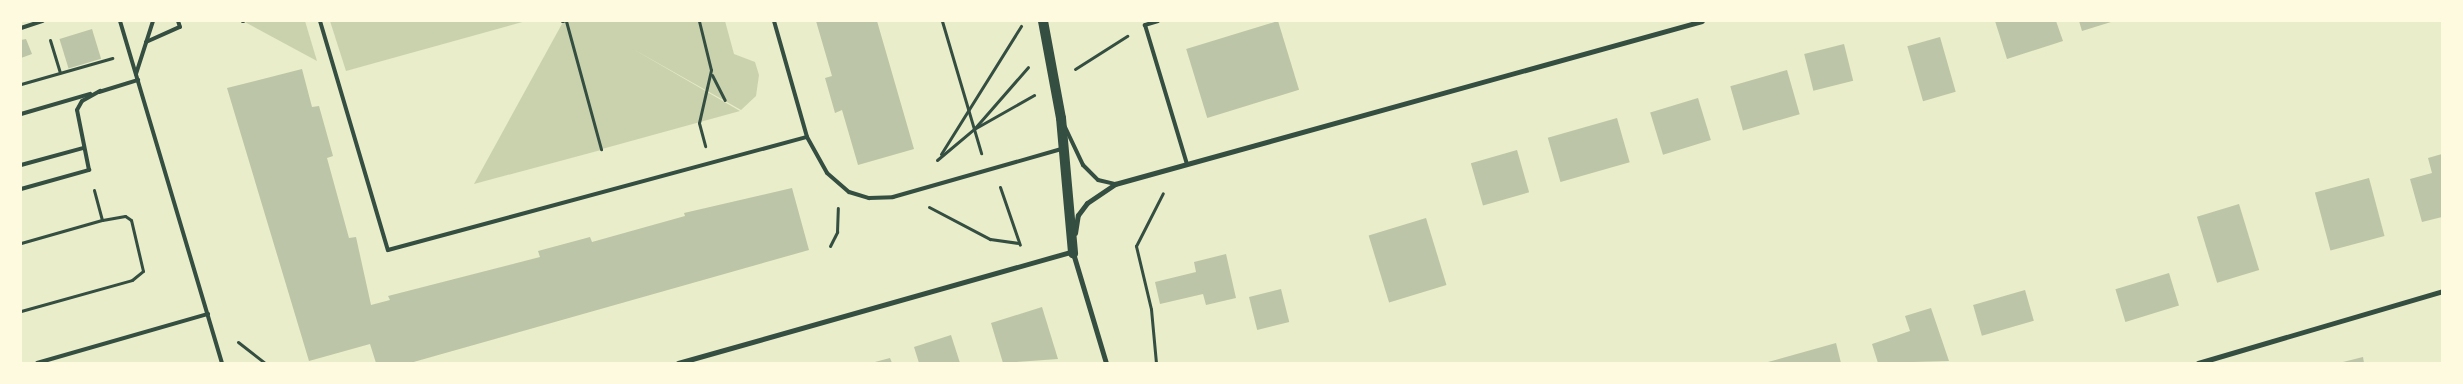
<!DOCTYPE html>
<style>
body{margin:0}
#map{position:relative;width:2463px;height:384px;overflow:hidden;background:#e9edc9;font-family:Raleway,sans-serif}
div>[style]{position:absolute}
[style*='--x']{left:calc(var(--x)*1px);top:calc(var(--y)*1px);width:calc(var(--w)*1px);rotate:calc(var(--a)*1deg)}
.green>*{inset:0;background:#cad2ad}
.building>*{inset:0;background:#bcc5a7;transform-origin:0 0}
.path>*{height:3px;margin:-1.5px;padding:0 1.5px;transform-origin:1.5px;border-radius:1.5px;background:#344e41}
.service>*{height:4px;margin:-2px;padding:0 2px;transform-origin:2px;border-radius:2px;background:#344e41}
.minor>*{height:5px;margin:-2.5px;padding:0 2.5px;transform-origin:2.5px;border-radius:2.5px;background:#344e41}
.secondary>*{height:10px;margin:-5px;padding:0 5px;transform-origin:5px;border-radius:5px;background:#344e41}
span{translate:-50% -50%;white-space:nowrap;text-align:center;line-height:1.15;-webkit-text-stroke:4px #fefae0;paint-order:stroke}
.frame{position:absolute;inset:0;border:22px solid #fefae0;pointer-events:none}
</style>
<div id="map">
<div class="green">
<i style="clip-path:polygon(243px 21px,305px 21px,317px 61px)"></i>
<i style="clip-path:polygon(330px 21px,526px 21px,346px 71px)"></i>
<i style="clip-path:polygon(566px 21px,725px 21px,734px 54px,755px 62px,759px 75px,756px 96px,741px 110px,633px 49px,740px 111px,602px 149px)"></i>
<i style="clip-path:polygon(566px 21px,601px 150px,474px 184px,563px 22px)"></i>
</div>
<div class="building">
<i style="clip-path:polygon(816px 21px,877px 21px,914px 149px,858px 165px,842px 110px,835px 113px,825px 78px,832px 76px)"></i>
<i style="left:1278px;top:21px;width:72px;height:96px;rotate:73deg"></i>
<i style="clip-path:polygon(1995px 21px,2056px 21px,2063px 41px,2007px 59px)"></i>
<i style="clip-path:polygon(2079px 21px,2111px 21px,2111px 22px,2082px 31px)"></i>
<i style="left:92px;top:29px;width:31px;height:34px;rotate:73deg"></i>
<i style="left:1940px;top:37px;width:57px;height:34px;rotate:74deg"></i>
<i style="clip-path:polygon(26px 39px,32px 54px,21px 58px,21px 40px)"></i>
<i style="left:1844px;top:44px;width:38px;height:41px;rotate:76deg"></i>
<i style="clip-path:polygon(302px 69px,312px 107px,319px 106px,333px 156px,327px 158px,349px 238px,356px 237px,371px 305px,390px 300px,388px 296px,540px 257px,538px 251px,590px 237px,592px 242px,685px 216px,684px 213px,792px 188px,809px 250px,410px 363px,376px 363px,370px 344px,309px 361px,227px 88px)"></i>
<i style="left:1787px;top:70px;width:46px;height:59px;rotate:74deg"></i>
<i style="left:1698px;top:98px;width:44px;height:50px;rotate:73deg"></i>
<i style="left:1617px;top:118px;width:46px;height:72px;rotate:74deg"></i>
<i style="left:1517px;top:150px;width:44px;height:48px;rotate:74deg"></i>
<i style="clip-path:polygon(2442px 154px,2442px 217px,2422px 222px,2410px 179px,2432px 173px,2428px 158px)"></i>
<i style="left:2369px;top:178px;width:60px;height:56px;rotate:75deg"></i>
<i style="left:2239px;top:204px;width:69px;height:44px;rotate:73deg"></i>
<i style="left:1426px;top:218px;width:70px;height:60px;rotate:73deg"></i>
<i style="clip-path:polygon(1226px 254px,1236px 298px,1206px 305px,1203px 294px,1160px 304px,1155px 282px,1196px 272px,1194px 262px)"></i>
<i style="left:2169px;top:273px;width:34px;height:56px;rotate:73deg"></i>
<i style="left:1281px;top:289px;width:34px;height:33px;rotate:76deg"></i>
<i style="left:2025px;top:290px;width:32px;height:54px;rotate:74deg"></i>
<i style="clip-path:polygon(1042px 307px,1058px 359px,1003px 363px,991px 323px)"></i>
<i style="clip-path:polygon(1931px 308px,1949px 361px,1878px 363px,1872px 344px,1910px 331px,1905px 316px)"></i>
<i style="clip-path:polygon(951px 335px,960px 363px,919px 363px,914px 347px)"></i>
<i style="clip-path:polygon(1836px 343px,1841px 363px,1768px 363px,1768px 362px)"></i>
<i style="clip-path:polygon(2363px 357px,2364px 363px,2343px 363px,2343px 362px)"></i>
<i style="clip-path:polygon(890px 358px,892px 363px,875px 363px,875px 362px)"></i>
</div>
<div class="path">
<i style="--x:242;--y:21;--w:1;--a:0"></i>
<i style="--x:562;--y:21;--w:1;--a:0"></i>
<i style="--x:566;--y:21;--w:133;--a:74.7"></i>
<i style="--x:699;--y:21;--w:50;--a:76.2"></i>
<i style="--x:711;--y:70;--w:54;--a:102.8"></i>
<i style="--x:699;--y:123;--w:24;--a:75"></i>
<i style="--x:942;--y:21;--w:138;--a:73.5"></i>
<i style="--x:50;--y:40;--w:34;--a:73"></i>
<i style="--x:1075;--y:69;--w:62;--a:-32.4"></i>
<i style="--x:712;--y:75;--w:28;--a:63"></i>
<i style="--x:21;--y:84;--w:95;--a:-15.9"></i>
<i style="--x:974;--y:129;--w:69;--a:-29.5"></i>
<i style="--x:941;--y:154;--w:151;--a:-58"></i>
<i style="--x:937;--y:160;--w:48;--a:-40"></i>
<i style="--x:974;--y:129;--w:82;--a:-48.9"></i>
<i style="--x:1000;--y:187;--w:61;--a:71"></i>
<i style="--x:929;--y:207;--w:69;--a:27.7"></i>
<i style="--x:990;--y:239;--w:28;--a:8"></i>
<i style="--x:21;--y:243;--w:84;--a:-15.9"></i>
<i style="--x:830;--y:246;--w:16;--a:-63"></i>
<i style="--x:837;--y:232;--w:24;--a:-88"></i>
<i style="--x:21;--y:311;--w:115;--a:-15.6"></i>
<i style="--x:132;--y:280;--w:14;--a:-39"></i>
<i style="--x:143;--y:271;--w:52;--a:-103.2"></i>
<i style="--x:131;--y:220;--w:7;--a:-146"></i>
<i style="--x:125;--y:216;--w:23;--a:170"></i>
<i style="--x:102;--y:220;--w:31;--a:-105"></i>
<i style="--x:238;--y:342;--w:34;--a:38"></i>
<i style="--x:1156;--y:363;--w:54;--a:-95.3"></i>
<i style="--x:1151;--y:309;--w:65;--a:-103.4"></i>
<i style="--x:1136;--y:246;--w:59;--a:-63"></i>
</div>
<div class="service">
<i style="--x:120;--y:21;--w:357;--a:73.4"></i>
<i style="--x:320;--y:21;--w:239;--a:73.5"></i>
<i style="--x:388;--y:250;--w:434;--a:-15.1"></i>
<i style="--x:807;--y:137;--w:41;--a:60.9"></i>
<i style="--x:827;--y:173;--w:29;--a:41"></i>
<i style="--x:849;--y:192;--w:21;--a:17"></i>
<i style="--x:869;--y:198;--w:24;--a:-2"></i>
<i style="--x:893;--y:197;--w:176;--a:-15.9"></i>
<i style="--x:774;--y:21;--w:121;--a:74.1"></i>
<i style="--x:1158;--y:21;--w:14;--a:163"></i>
<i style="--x:1145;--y:25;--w:145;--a:73.2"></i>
<i style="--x:21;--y:28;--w:23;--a:-18"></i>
<i style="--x:146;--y:42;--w:37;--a:-24"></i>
<i style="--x:180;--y:27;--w:6;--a:-108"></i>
<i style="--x:136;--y:74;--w:56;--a:-72.2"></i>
<i style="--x:99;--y:92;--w:41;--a:-17.1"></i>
<i style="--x:21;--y:114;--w:72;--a:-16.2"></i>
<i style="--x:1065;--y:127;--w:42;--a:64.7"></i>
<i style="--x:1083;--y:165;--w:21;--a:45"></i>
<i style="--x:1098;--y:180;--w:17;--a:13"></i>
<i style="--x:21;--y:165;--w:64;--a:-15.3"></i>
<i style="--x:21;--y:189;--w:71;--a:-15.6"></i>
<i style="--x:89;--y:170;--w:61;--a:-101.3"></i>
<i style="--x:77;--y:110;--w:10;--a:-61"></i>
<i style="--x:82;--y:101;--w:21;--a:-29"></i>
<i style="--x:37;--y:363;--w:178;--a:-16"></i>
</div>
<div class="minor">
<i style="--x:1075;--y:233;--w:18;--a:-81"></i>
<i style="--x:1078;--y:215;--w:15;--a:-53"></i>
<i style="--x:1087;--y:203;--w:34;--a:-34"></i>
<i style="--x:1115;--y:184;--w:609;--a:-15.52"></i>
<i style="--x:1073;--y:253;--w:115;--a:73.3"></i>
<i style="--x:678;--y:363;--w:411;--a:-15.8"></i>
<i style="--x:2198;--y:363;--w:254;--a:-16.4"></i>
</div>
<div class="secondary">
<i style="--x:1043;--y:21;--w:99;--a:79.5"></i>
<i style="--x:1061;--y:118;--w:136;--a:84.9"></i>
</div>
<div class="frame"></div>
</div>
